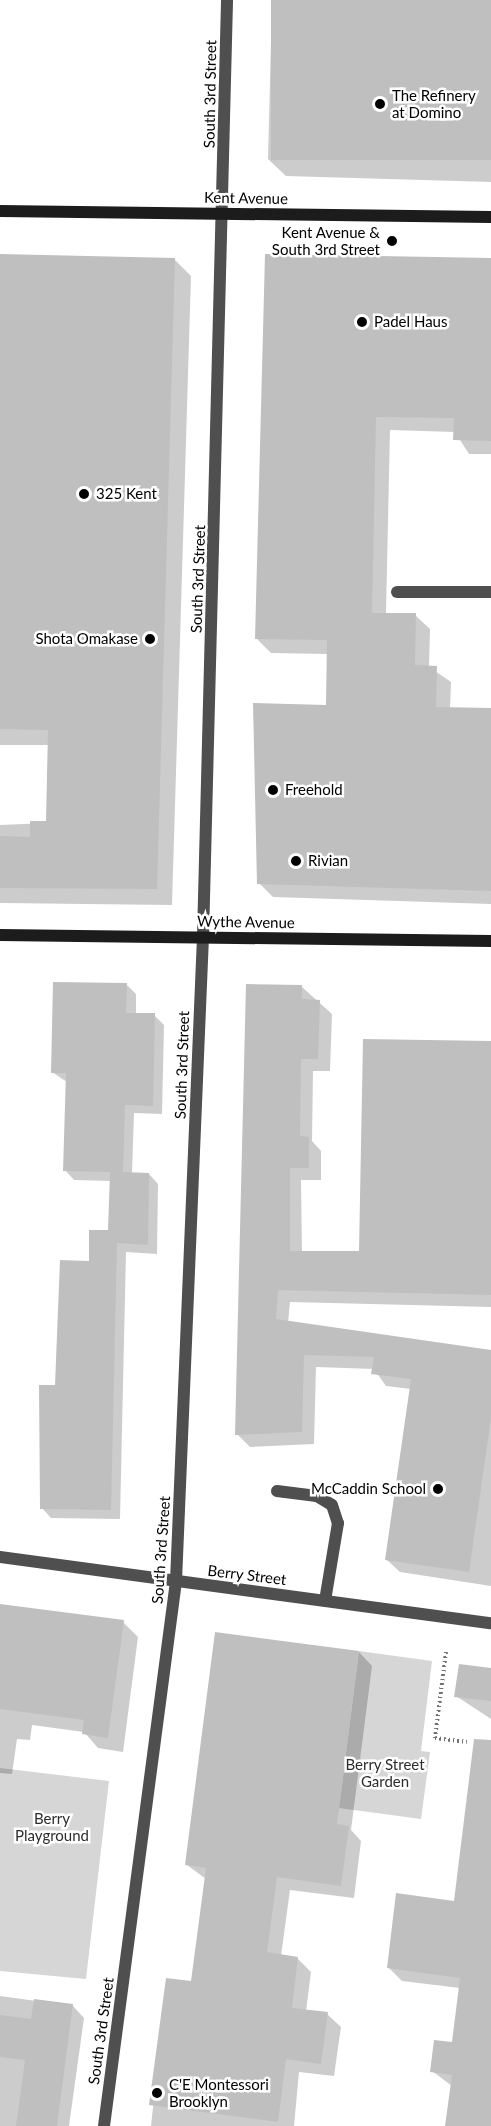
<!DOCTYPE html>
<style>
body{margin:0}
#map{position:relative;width:491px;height:2126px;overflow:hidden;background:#fff;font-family:Lato,sans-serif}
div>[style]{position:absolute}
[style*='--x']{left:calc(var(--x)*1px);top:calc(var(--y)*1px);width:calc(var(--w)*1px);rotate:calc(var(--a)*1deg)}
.green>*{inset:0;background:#d6d6d6}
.shadow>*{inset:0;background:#0003}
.building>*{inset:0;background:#bfbfbf;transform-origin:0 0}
.path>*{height:4px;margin-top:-2px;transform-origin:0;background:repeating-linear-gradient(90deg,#717171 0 1.5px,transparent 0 4.5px)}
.lane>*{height:12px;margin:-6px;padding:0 6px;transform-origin:6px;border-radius:6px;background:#4f4f4f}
.street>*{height:12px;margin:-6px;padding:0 6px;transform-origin:6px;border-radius:6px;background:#4f4f4f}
.secondary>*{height:12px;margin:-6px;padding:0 6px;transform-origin:6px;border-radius:6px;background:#1c1c1c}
.dots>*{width:16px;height:16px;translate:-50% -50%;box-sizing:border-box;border:3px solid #fff;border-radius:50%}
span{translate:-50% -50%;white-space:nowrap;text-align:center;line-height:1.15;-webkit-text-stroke:5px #fff;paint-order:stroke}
.street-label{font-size:15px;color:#000}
.poi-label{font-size:15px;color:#000}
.left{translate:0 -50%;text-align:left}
.right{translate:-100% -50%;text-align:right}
.park-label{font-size:15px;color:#2d2d2d}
</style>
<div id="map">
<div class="green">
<i style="clip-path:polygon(359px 1651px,432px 1661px,421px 1751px,430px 1752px,421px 1819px,339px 1808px)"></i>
<i style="clip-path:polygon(0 1768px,109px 1781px,86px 1979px,0 1971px)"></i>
</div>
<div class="shadow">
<i style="clip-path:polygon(272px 0,491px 0,491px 182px,286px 176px,268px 159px)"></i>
<i style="clip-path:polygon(267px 255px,491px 260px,491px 454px,469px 454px,455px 432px,390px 430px,386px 614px,415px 615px,430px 629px,429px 667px,451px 682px,450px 709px,491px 710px,491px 904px,273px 897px,259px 883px,327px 707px,328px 654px,271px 653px,257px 639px)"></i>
<i style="clip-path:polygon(0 256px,175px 260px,191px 276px,172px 905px,0 903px,0 825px,47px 823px,49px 745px,0 745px)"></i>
<i style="clip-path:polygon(127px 985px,136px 994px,136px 1014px,154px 1015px,164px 1025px,162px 1114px,134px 1113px,132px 1174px,149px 1174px,158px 1184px,157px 1254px,126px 1252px,120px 1519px,51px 1518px,42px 1508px,56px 1387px,110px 1232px,111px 1181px,74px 1180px,65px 1170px,67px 1082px,52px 1072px)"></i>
<i style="clip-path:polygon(302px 987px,332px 1014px,330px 1071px,313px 1071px,312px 1141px,321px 1151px,321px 1180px,301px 1180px,302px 1252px,360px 1253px,491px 1043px,491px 1307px,290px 1302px,288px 1323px,491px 1351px,491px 1586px,400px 1572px,387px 1560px,411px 1389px,386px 1386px,374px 1369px,316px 1367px,314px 1444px,250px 1447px,237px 1434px)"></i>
<i style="clip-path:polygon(0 1605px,123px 1622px,138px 1637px,123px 1752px,98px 1748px,84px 1732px,32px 1725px,30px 1740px,17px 1739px,12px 1774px,0 1773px)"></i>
<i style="clip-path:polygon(359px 1652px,372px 1666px,351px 1830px,361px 1841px,354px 1898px,290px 1890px,281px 1956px,298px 1959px,311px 1972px,306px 2011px,327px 2014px,341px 2027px,334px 2076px,299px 2072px,294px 2126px,151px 2126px,167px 1979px,193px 1983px,206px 1879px,187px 1865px)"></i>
<i style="clip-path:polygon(491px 1670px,491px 1719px,456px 1696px)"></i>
<i style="clip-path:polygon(491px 1792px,491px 2126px,447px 2126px,452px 2086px,432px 2071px,453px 2044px,460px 1988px,402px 1981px,388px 1967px,455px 1902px)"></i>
<i style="clip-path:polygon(0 1996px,73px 2006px,84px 2018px,69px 2126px,0 2126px)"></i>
</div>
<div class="building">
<i style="left:271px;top:0;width:220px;height:160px"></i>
<i style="clip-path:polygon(0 254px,175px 258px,157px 889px,0 888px,0 836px,30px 837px,30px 821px,46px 821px,48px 730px,0 729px)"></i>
<i style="clip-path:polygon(265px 254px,491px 258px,491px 441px,453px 440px,454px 418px,376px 417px,372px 613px,416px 613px,415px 665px,437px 666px,436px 707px,491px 708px,491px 891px,257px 884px,253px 703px,326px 705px,327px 640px,255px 639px)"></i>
<i style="clip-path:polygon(53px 982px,127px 983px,126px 1013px,155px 1013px,153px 1106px,125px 1105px,123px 1172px,149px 1173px,148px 1245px,117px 1243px,111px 1510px,40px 1509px,39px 1385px,55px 1385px,60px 1260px,89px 1261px,89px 1230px,108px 1230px,109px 1202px,110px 1172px,63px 1171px,66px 1073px,51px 1073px)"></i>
<i style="clip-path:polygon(246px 984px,302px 985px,302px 999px,320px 1000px,318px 1059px,301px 1059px,300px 1136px,309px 1137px,309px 1168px,290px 1168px,290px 1251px,359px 1251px,363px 1039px,491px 1041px,491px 1295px,278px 1290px,276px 1319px,491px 1350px,491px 1418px,469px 1572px,385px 1560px,411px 1379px,371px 1374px,374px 1357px,304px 1355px,302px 1432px,235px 1435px)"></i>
<i style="clip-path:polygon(0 1604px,124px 1620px,108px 1738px,82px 1734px,84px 1720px,0 1709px)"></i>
<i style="clip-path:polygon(215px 1632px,359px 1651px,337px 1824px,349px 1826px,341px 1886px,277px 1877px,267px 1952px,298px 1957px,292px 2008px,328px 2012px,321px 2064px,286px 2059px,278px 2122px,149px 2105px,166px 1978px,191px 1981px,206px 1868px,185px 1865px)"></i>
<i style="clip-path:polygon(459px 1664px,491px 1668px,491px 1701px,454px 1697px)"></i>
<i style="clip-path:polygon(474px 1739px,491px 1740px,491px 2126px,445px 2126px,452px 2075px,430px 2072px,434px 2040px,452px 2042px,460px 1978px,387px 1968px,396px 1893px,454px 1901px)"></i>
<i style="clip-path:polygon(34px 1999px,73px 2004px,57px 2126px,16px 2126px,25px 2060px,0 2057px,0 2015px,31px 2019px)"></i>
</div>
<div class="path">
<i style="--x:446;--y:1652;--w:87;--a:97.3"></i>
<i style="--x:435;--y:1738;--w:32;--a:7"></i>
</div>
<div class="lane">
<i style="--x:397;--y:592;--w:94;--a:0"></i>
<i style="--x:277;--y:1491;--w:40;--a:7.1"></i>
<i style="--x:317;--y:1496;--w:17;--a:31"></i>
<i style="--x:332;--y:1505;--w:19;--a:72"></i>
<i style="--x:338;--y:1523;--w:79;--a:99.5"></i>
</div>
<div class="street">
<i style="--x:0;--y:1557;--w:495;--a:7.7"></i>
<i style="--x:104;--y:2126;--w:550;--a:-82.47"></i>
<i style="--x:176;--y:1581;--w:645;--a:-87.6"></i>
<i style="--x:203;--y:937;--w:937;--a:-88.53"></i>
</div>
<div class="secondary">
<i style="--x:0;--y:211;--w:491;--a:0.7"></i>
<i style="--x:0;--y:935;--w:491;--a:0.7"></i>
</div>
<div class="dots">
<i style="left:380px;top:104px;background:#000"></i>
<i style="left:392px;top:241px;background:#000"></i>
<i style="left:362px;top:322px;background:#000"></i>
<i style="left:84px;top:494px;background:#000"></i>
<i style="left:150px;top:639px;background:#000"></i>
<i style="left:273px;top:790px;background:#000"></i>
<i style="left:296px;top:861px;background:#000"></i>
<i style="left:438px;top:1489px;background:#000"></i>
<i style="left:157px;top:2093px;background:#000"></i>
</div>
<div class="street-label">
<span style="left:210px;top:94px;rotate:-89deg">South 3rd Street</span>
<span style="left:246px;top:198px;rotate:1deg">Kent Avenue</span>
<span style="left:198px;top:579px;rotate:-88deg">South 3rd Street</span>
<span style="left:246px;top:922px;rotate:1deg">Wythe Avenue</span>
<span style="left:182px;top:1065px;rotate:-88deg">South 3rd Street</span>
<span style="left:161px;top:1550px;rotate:-86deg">South 3rd Street</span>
<span style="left:247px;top:1575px;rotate:7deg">Berry Street</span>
<span style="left:101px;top:2031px;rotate:-82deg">South 3rd Street</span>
</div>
<div class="poi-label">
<span class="left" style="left:392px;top:104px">The Refinery<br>at Domino</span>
<span class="right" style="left:380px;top:241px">Kent Avenue &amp;<br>South 3rd Street</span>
<span class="left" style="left:374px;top:322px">Padel Haus</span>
<span class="left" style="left:96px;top:494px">325 Kent</span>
<span class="right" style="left:138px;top:639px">Shota Omakase</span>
<span class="left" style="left:285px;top:790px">Freehold</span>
<span class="left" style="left:308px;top:861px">Rivian</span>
<span class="right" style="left:426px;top:1489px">McCaddin School</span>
<span class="left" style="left:169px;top:2093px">C'E Montessori<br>Brooklyn</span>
</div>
<div class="park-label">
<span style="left:385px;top:1773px">Berry Street<br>Garden</span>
<span style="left:52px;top:1827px">Berry<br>Playground</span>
</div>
</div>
